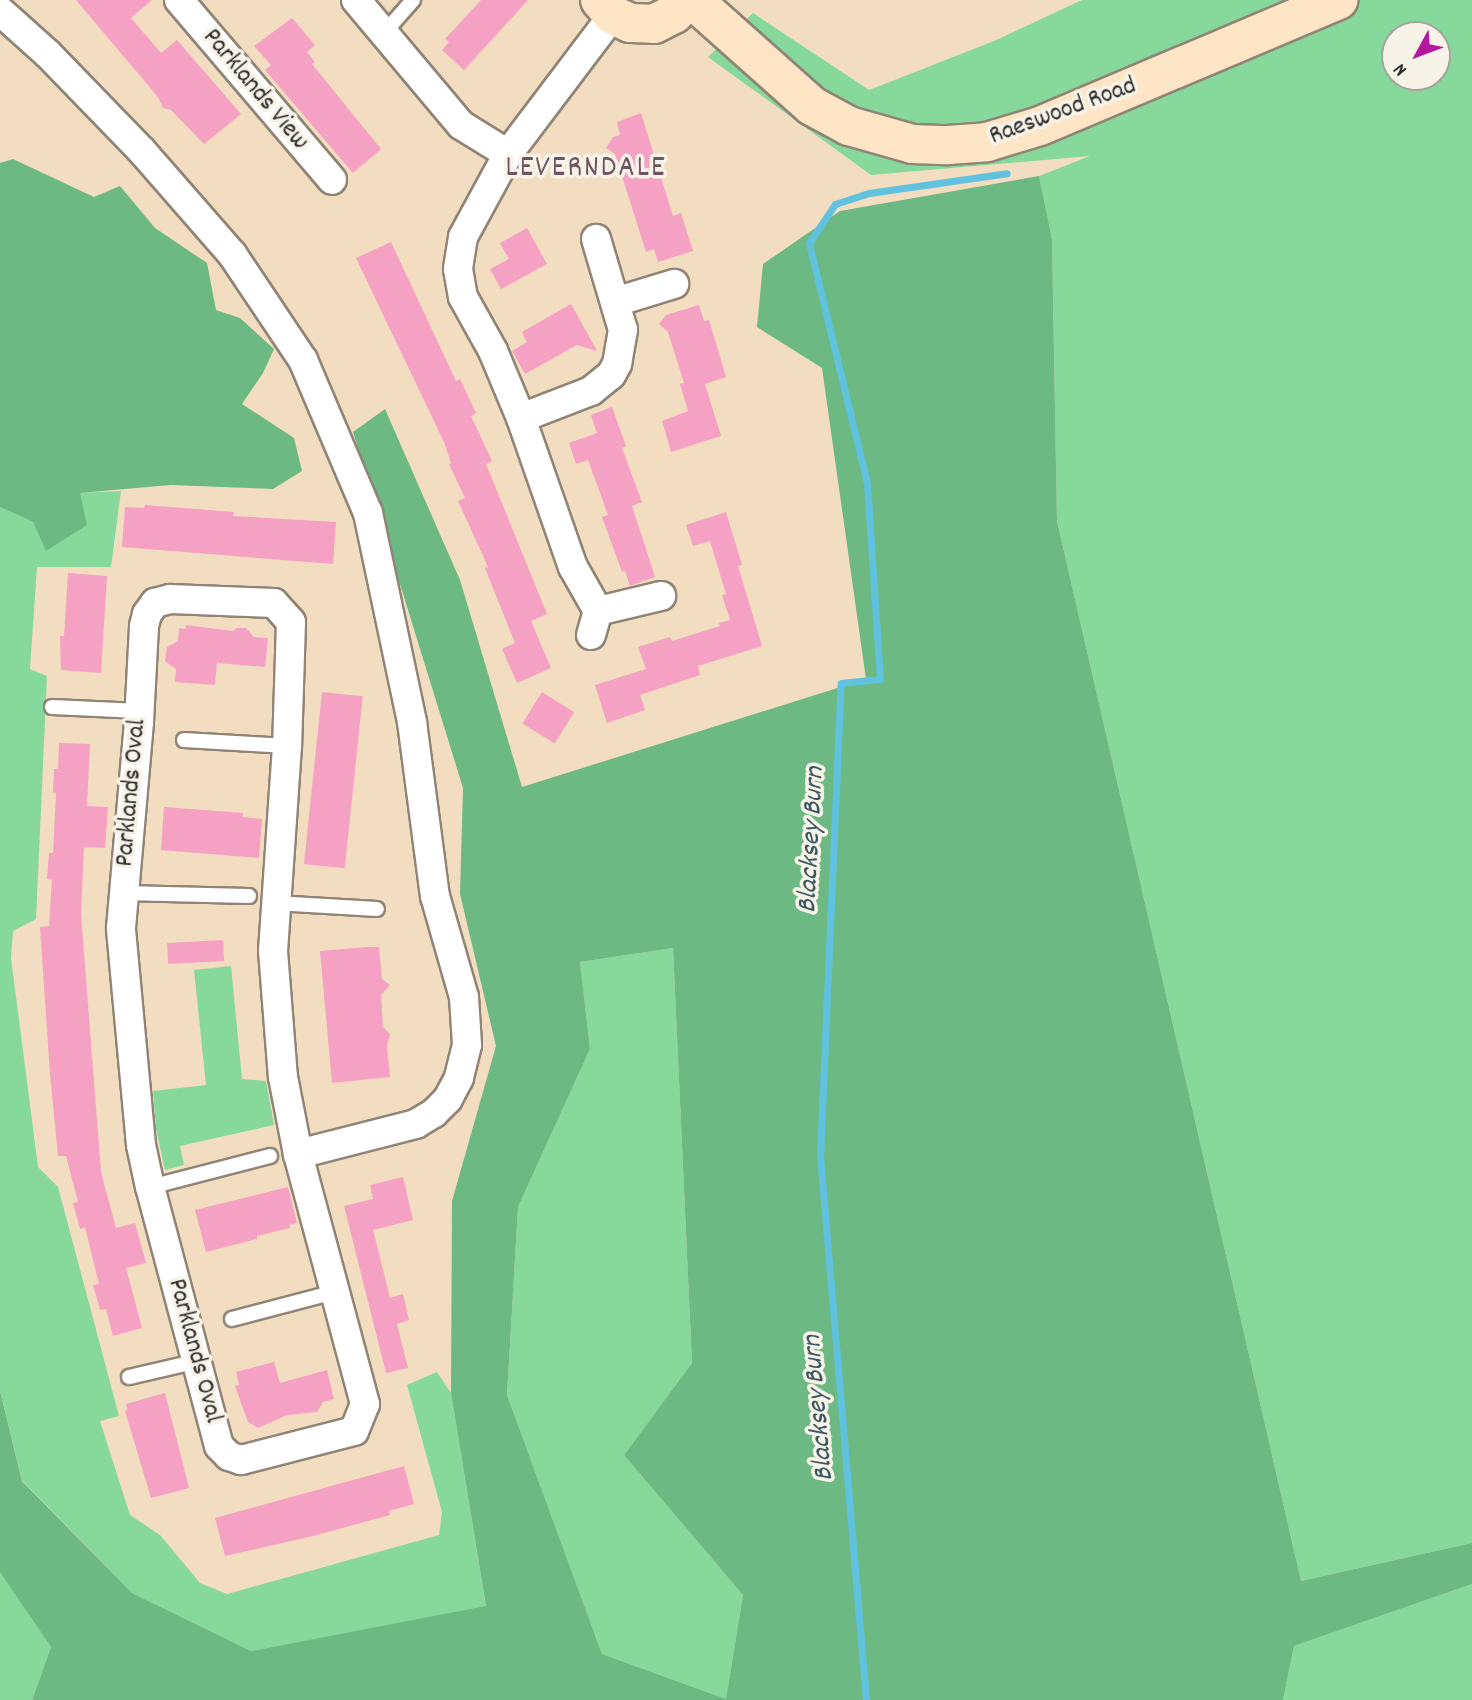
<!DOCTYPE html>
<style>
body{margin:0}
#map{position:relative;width:1472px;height:1700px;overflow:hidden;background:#f3ddc0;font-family:Dekko,sans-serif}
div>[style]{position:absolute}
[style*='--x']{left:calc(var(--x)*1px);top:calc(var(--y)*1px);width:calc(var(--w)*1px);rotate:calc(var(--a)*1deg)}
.green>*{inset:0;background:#86d99b}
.forest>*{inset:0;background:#6cb983}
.stream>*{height:7px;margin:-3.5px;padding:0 3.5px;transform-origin:3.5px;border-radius:3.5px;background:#61c2df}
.building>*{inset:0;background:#f4a1c4;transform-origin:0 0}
.roads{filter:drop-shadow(2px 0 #8f8476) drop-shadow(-2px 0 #8f8476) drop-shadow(0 2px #8f8476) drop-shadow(0 -2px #8f8476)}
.lane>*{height:14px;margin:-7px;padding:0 7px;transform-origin:7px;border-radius:7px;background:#fff}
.street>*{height:28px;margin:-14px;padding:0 14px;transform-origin:14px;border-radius:14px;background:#fff}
.secondary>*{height:38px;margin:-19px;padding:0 19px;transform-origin:19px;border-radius:19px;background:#fde5c5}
span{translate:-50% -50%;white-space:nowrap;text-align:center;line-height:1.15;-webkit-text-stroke:7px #f7f3e8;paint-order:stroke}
.street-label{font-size:26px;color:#2b2b2b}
.water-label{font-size:28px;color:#3b5861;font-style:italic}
.quarter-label{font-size:30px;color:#715461;letter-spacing:2px}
.north{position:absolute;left:1381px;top:21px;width:70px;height:70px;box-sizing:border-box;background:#f7f3e8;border:2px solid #a5a39c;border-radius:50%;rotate:229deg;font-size:19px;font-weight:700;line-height:28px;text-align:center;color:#2b2b2b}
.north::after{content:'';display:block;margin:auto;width:24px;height:32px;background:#b5179e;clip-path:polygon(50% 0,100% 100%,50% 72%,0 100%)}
</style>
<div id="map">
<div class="green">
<i style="clip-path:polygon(evenodd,1082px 0,1472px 0,1472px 1543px,1301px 1581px,1057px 521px,1052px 239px,1039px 176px,1090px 156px,871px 175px,708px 57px,753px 13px,869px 90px,994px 41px,1082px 0,1395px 35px,1437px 35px,1437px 77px,1395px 77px,1395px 35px)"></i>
<i style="clip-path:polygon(121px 491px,111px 567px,37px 567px,30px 669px,47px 676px,36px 919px,13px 931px,11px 958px,38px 1167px,58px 1187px,119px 1416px,100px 1421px,130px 1515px,160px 1535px,200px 1583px,227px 1594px,439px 1535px,442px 1512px,407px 1385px,437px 1372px,451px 1393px,486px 1607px,251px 1651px,132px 1593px,22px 1480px,0 1391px,0 507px,33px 522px,46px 550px,79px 493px)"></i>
<i style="clip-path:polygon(673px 948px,692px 1363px,624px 1455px,743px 1595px,726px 1699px,602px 1654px,507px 1395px,518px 1207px,590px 1049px,580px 962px)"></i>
<i style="clip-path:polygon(231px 966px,242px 1079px,266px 1081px,274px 1125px,180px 1146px,184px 1165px,165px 1170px,156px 1129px,153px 1091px,206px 1085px,194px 970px)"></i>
<i style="clip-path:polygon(0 1571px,51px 1647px,32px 1700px,0 1700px)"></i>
<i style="clip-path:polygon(1472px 1584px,1472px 1700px,1283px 1700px,1294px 1646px)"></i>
</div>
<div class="forest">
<i style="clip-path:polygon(13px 159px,94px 197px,120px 186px,155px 228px,207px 263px,216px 310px,240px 318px,274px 349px,263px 373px,242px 404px,294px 438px,302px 471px,273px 489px,170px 485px,80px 493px,87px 525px,46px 551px,33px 522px,0 507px,0 163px)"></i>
<i style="clip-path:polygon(evenodd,1039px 176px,1052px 239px,1057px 521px,1301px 1581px,1472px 1543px,1472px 1584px,1294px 1646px,1283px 1700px,32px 1700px,51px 1647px,0 1572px,0 1391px,22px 1481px,132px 1593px,251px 1651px,486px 1606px,451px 1393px,452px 1201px,496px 1046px,460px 894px,463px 788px,353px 432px,385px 409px,460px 580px,522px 787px,866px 679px,822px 368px,757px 327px,763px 264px,840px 211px,1039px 176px,673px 948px,692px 1363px,624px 1455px,743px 1595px,726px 1699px,602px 1654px,507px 1395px,518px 1207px,590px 1049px,580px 962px,673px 948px)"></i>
</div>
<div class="stream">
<i style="--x:866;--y:1700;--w:546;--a:-94.83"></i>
<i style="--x:820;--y:1156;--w:473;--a:-87.5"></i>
<i style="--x:841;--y:683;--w:39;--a:-6"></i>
<i style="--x:880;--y:679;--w:196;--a:-93.8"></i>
<i style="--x:867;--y:483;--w:247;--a:-103.6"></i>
<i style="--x:809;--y:243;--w:47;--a:-56.3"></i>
<i style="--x:835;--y:204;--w:36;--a:-18"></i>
<i style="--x:869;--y:193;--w:139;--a:-8.2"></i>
</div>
<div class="building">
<i style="clip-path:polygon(76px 0,152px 0,131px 18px,161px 53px,177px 40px,241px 114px,204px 144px,171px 110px,163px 108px,158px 97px)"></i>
<i style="clip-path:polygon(481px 0,528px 0,464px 70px,442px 50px,449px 42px,445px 39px)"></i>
<i style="clip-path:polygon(292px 18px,315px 45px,307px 52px,315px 62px,312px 64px,381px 149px,353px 173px,265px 70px,271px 65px,254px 46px)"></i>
<i style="clip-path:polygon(641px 113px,673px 216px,681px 213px,693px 251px,658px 262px,654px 249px,646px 252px,615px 154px,606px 148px,613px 137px,620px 135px,617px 122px)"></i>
<i style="clip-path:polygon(527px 228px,547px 264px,501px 289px,490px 269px,509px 259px,500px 243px)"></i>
<i style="clip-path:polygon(391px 242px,456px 381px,460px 379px,476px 413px,471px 416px,492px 461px,486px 464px,547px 614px,531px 621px,551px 668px,517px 683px,502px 649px,515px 643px,485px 568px,488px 567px,458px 501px,465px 498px,449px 464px,451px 463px,444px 442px,356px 258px)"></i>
<i style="clip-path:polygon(571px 304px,597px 351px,577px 345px,525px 374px,512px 351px,527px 342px,522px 332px)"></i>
<i style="clip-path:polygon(699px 305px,704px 321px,709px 320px,726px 377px,705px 384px,721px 436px,671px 452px,662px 421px,688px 411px,680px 384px,684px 383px,668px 332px,659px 324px,666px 315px)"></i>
<i style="clip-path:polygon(612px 407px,626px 446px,622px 448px,642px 502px,632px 506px,655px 577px,630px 586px,625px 571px,622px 572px,602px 517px,608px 515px,588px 460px,576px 464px,569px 443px,597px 433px,591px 415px)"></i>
<i style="clip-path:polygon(145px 505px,234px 512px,233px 516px,336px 522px,333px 564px,122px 547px,125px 507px,144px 508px)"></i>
<i style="clip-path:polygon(726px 512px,742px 565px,738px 566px,762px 646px,698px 666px,700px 675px,640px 695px,645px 710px,607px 723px,595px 685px,646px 669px,638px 647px,670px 637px,672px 641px,720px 626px,719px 623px,730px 620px,722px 595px,726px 594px,710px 541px,693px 546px,686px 525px)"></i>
<i style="clip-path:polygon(68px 573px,107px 576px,101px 673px,61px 670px,60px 636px,64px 636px)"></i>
<i style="clip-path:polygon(186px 625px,233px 631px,237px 628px,246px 628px,254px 637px,268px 638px,265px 667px,217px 663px,215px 685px,175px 682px,176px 669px,165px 661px,167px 647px,178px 641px,179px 628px,186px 629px)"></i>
<i style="left:322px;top:692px;width:41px;height:173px;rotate:6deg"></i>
<i style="left:542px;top:692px;width:38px;height:37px;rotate:32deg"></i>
<i style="clip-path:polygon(59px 743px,90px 744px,87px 806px,108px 807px,105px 848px,84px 847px,81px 914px,101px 1172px,116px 1228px,135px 1223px,146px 1263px,126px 1268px,142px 1328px,113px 1336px,106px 1309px,100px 1310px,93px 1285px,99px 1284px,85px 1227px,80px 1229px,73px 1203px,78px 1202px,66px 1156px,58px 1156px,50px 1074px,40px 927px,49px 926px,52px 879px,47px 879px,49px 853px,53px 853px,56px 793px,53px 793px,54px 769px,58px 769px)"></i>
<i style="clip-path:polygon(164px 807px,243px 813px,243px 817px,262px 819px,259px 858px,161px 850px)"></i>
<i style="left:223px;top:940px;width:21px;height:56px;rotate:87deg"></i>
<i style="clip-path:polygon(367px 947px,379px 947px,382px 979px,390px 985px,381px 995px,383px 1027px,390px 1034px,387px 1046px,390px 1077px,332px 1083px,320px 951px)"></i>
<i style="clip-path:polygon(403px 1177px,413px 1220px,373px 1230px,390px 1298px,403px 1294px,409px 1320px,397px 1324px,408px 1368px,386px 1373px,344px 1206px,373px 1199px,370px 1185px)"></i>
<i style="clip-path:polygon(288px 1187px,297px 1223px,289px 1225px,290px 1228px,257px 1236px,257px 1239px,206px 1252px,195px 1210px)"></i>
<i style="clip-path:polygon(274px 1362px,280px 1383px,327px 1370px,334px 1399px,323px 1402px,317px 1412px,287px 1415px,258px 1428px,248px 1422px,235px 1386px,239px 1385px,236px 1372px)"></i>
<i style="clip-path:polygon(165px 1393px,189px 1488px,151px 1498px,125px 1411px,127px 1410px,126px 1404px)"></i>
<i style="clip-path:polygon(404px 1466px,414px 1504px,389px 1511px,390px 1515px,313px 1536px,225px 1556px,215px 1518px)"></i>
</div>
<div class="roads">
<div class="lane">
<i style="--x:384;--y:33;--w:44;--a:-48.7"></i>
<i style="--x:52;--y:707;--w:88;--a:2.6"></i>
<i style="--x:184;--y:740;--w:103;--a:3.3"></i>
<i style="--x:123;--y:893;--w:126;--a:1.4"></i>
<i style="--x:275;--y:903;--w:102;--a:3.4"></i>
<i style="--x:150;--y:1187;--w:124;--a:-14.5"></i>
<i style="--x:232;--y:1319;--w:106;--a:-14.7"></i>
<i style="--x:129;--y:1377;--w:71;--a:-13.1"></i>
</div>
<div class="street">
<i style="--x:179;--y:0;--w:236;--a:49.6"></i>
<i style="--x:356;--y:0;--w:163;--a:50"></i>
<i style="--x:461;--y:125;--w:55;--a:31.7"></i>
<i style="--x:0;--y:11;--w:64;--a:41.9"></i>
<i style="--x:48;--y:54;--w:135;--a:45.9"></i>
<i style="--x:142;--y:151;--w:137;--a:48.9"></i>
<i style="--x:232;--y:254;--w:128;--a:56.2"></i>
<i style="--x:303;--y:360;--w:166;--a:67"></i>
<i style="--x:368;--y:513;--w:214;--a:78.1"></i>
<i style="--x:412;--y:722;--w:176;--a:82.5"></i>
<i style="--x:435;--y:896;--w:105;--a:74"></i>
<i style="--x:464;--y:997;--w:48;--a:86.4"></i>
<i style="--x:467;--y:1045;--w:34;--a:104"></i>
<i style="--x:459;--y:1078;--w:24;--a:118"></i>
<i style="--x:448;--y:1099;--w:20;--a:135"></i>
<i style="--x:434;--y:1113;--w:21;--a:149"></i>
<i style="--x:416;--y:1124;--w:122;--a:165.7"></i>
<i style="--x:613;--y:15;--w:174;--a:127.1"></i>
<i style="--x:508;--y:154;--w:94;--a:118.5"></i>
<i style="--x:463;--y:237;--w:32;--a:99"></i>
<i style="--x:458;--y:269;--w:28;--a:80"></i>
<i style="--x:463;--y:297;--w:62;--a:60.9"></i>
<i style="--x:493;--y:351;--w:73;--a:67.3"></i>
<i style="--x:521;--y:418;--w:158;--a:70.8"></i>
<i style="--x:573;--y:567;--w:51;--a:60.4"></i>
<i style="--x:598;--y:611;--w:65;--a:-13.4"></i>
<i style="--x:615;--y:302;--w:62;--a:-17"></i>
<i style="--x:521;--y:418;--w:75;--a:-21.1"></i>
<i style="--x:591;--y:391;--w:26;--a:-39"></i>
<i style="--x:611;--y:375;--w:13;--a:-61"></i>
<i style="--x:617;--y:364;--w:35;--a:-80"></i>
<i style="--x:623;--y:330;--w:95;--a:-106.5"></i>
<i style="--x:170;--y:599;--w:104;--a:2.2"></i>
<i style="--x:274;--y:603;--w:25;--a:48"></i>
<i style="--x:291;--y:622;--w:124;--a:91.8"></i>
<i style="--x:287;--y:746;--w:205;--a:93.9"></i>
<i style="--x:273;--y:951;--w:126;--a:85.5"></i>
<i style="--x:283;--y:1077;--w:78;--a:79"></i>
<i style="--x:298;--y:1154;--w:259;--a:75"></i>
<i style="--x:365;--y:1404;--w:29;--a:112"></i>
<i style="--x:354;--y:1431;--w:117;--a:165.6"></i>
<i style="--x:241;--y:1460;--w:13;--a:-162"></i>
<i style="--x:229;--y:1456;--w:14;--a:-135"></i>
<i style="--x:219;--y:1446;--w:268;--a:-104.9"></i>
<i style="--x:150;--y:1187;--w:43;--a:-102.1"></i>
<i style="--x:141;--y:1145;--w:218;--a:-95.3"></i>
<i style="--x:121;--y:928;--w:207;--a:-85"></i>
<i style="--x:139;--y:722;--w:96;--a:-87"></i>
<i style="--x:144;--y:626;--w:12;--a:-76"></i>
<i style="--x:147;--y:614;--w:14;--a:-54"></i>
<i style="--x:155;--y:603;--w:16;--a:-15"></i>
<i style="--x:591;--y:635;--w:25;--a:-74"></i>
</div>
<div class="secondary">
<i style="--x:600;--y:0;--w:20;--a:49"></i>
<i style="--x:613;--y:15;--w:19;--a:25"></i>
<i style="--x:630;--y:23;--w:24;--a:2"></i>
<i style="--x:654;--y:24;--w:22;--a:-27"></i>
<i style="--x:674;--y:14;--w:18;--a:-49"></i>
<i style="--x:693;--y:0;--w:159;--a:41.7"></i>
<i style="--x:812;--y:106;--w:42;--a:28.4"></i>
<i style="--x:849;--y:126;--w:66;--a:15.9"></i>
<i style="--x:912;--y:144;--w:36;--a:2"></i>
<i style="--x:948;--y:145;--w:39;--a:-4"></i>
<i style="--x:987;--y:142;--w:55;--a:-16.8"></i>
<i style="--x:1040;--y:126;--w:324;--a:-22.9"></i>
</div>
</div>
<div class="street-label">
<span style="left:255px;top:90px;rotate:50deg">Parklands View</span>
<span style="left:1063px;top:112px;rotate:-20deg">Raeswood Road</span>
<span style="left:132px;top:793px;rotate:-85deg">Parklands Oval</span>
<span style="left:194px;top:1351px;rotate:75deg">Parklands Oval</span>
</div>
<div class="water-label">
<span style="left:813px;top:840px;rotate:-87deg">Blacksey Burn</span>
<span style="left:820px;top:1408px;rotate:-95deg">Blacksey Burn</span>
</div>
<div class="quarter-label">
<span style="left:586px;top:170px">LEVERNDALE</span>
</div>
<div class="north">N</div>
</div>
